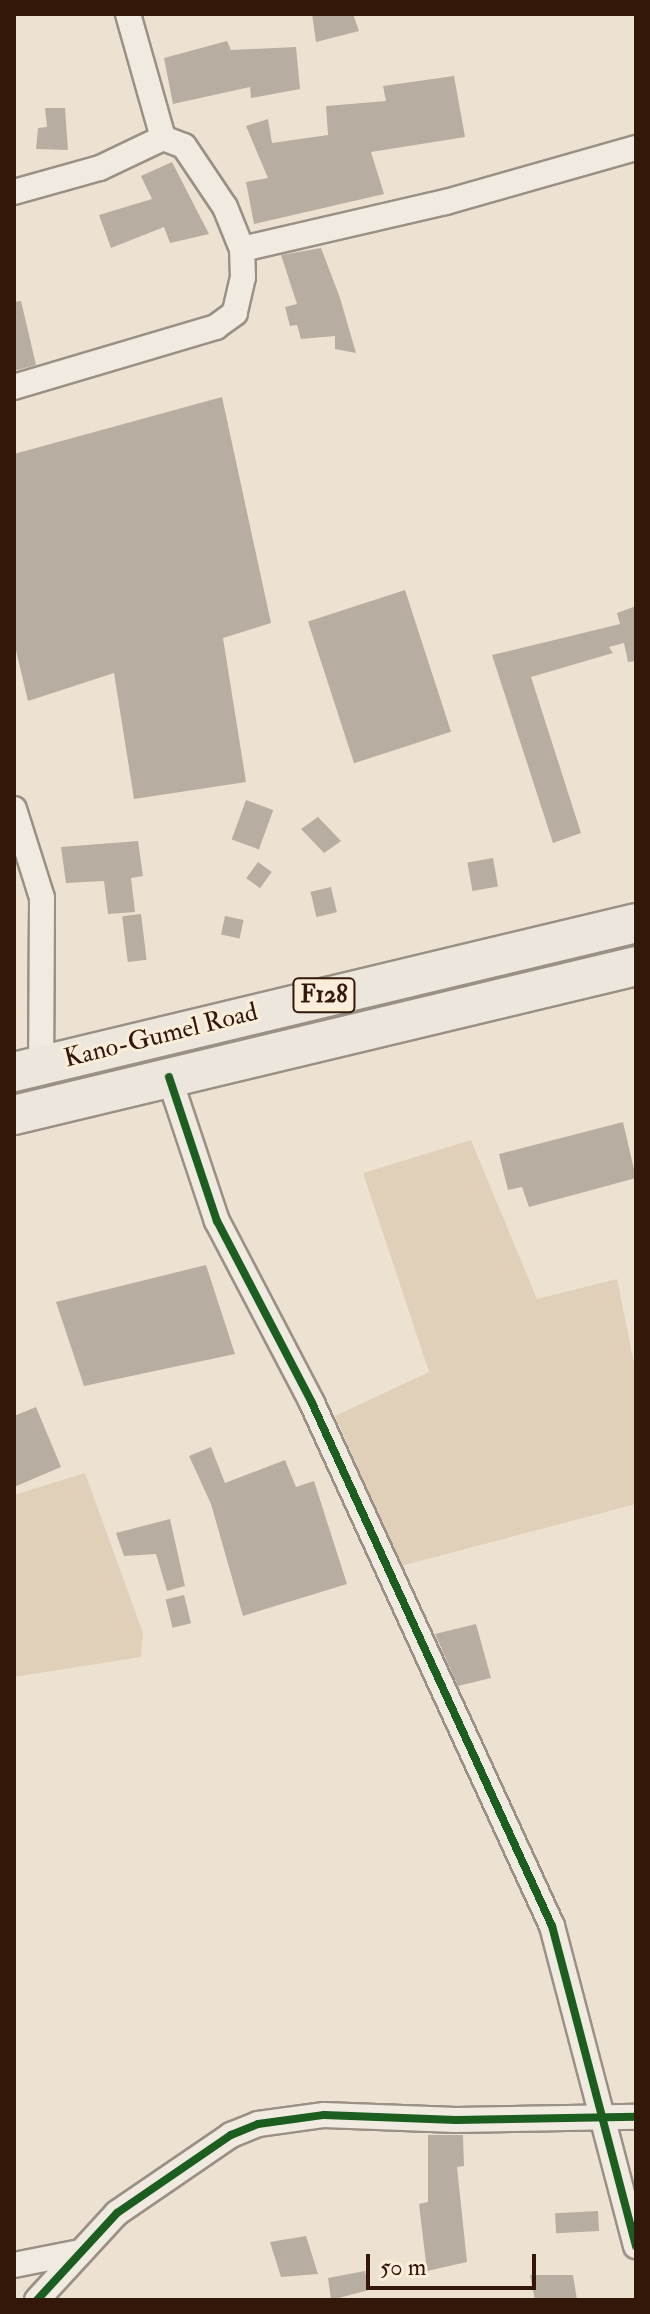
<!DOCTYPE html>
<style>
body{margin:0}
#map{position:relative;width:650px;height:2314px;overflow:hidden;background:#ede2d1;font-family:"IM FELL Double Pica",serif}
div>[style]{position:absolute}
[style*='--x']{left:calc(var(--x)*1px);top:calc(var(--y)*1px);width:calc(var(--w)*1px);rotate:calc(var(--a)*1deg)}
.green>*{inset:0;background:#e1d0b9}
.building>*{inset:0;background:#b7aea1;transform-origin:0 0}
.roads{filter:drop-shadow(2px 0 #9a9085) drop-shadow(-2px 0 #9a9085) drop-shadow(0 2px #9a9085) drop-shadow(0 -2px #9a9085)}
.street>*{height:24px;margin:-12px;padding:0 12px;transform-origin:12px;border-radius:12px;background:#f0eae1}
.primary>*{height:38px;margin:-19px;padding:0 19px;transform-origin:19px;border-radius:19px;background:#ede6dc}
.cycleway>*{height:8px;margin:-4px;padding:0 4px;transform-origin:4px;border-radius:4px;background:#1b5e20}
span{translate:-50% -50%;white-space:nowrap;text-align:center;line-height:1.15;-webkit-text-stroke:6px #fbeed9;paint-order:stroke}
.shield-label span{padding:2px 6px;background:#fbeed9;border:2px solid;border-radius:6px;-webkit-text-stroke-width:0}
.shield-label{font-size:24px;color:#33180a;font-weight:700}
.street-label{font-size:26px;color:#33180a}
.frame{position:absolute;inset:0;border:16px solid #33180a;pointer-events:none}
.scale{position:absolute;left:366px;top:2254px;width:170px;height:36px;box-sizing:border-box;border:4px solid #33180a;border-top:0;padding-left:10px;font-size:24px;line-height:28px;white-space:nowrap;color:#33180a;-webkit-text-stroke:6px #fbeed9;paint-order:stroke}
</style>
<div id="map">
<div class="green">
<i style="clip-path:polygon(471px 1140px,537px 1299px,617px 1279px,636px 1373px,636px 1504px,401px 1566px,335px 1416px,429px 1372px,363px 1173px)"></i>
<i style="clip-path:polygon(85px 1473px,143px 1633px,141px 1657px,14px 1677px,14px 1495px)"></i>
</div>
<div class="building">
<i style="clip-path:polygon(312px 14px,353px 14px,359px 31px,316px 42px)"></i>
<i style="clip-path:polygon(227px 41px,231px 50px,296px 47px,300px 89px,251px 98px,250px 87px,173px 104px,164px 58px)"></i>
<i style="clip-path:polygon(454px 76px,465px 137px,371px 152px,384px 194px,254px 224px,246px 182px,268px 178px,246px 126px,268px 119px,272px 143px,328px 135px,326px 106px,386px 101px,383px 86px)"></i>
<i style="clip-path:polygon(45px 108px,65px 108px,68px 150px,36px 149px,38px 128px,47px 127px)"></i>
<i style="clip-path:polygon(172px 162px,209px 234px,170px 243px,164px 227px,111px 248px,99px 215px,152px 199px,141px 176px)"></i>
<i style="clip-path:polygon(321px 248px,340px 298px,356px 353px,335px 349px,335px 336px,301px 339px,297px 325px,290px 326px,285px 307px,297px 304px,281px 255px)"></i>
<i style="clip-path:polygon(21px 301px,36px 365px,14px 371px,14px 302px)"></i>
<i style="clip-path:polygon(222px 397px,271px 623px,223px 638px,246px 782px,134px 799px,114px 673px,28px 701px,14px 642px,14px 454px)"></i>
<i style="left:405px;top:590px;width:149px;height:102px;rotate:72deg"></i>
<i style="clip-path:polygon(636px 606px,636px 661px,628px 662px,624px 643px,609px 647px,613px 653px,531px 677px,581px 833px,553px 843px,492px 655px,620px 624px,617px 613px)"></i>
<i style="left:246px;top:800px;width:29px;height:42px;rotate:20deg"></i>
<i style="clip-path:polygon(318px 817px,341px 841px,324px 853px,301px 829px)"></i>
<i style="clip-path:polygon(138px 841px,143px 876px,131px 878px,135px 912px,108px 914px,104px 881px,66px 883px,61px 847px)"></i>
<i style="left:493px;top:858px;width:29px;height:26px;rotate:80deg"></i>
<i style="left:258px;top:862px;width:17px;height:20px;rotate:36deg"></i>
<i style="left:331px;top:887px;width:26px;height:21px;rotate:77deg"></i>
<i style="left:141px;top:914px;width:46px;height:19px;rotate:83deg"></i>
<i style="left:225px;top:916px;width:19px;height:19px;rotate:12deg"></i>
<i style="clip-path:polygon(623px 1122px,636px 1178px,529px 1207px,522px 1187px,508px 1190px,499px 1154px)"></i>
<i style="clip-path:polygon(206px 1265px,235px 1354px,84px 1386px,56px 1302px)"></i>
<i style="clip-path:polygon(36px 1407px,61px 1467px,14px 1487px,14px 1416px)"></i>
<i style="clip-path:polygon(211px 1447px,225px 1483px,285px 1460px,296px 1487px,314px 1481px,347px 1584px,243px 1616px,211px 1504px,189px 1456px)"></i>
<i style="clip-path:polygon(170px 1519px,185px 1586px,167px 1591px,156px 1554px,124px 1556px,116px 1533px)"></i>
<i style="left:184px;top:1595px;width:29px;height:19px;rotate:76deg"></i>
<i style="clip-path:polygon(476px 1624px,491px 1678px,458px 1686px,435px 1634px)"></i>
<i style="clip-path:polygon(428px 2135px,463px 2135px,464px 2166px,457px 2167px,467px 2262px,427px 2271px,419px 2204px,428px 2202px)"></i>
<i style="left:598px;top:2211px;width:20px;height:43px;rotate:87deg"></i>
<i style="clip-path:polygon(306px 2236px,318px 2274px,281px 2277px,270px 2242px)"></i>
<i style="clip-path:polygon(365px 2271px,369px 2290px,331px 2300px,328px 2278px)"></i>
<i style="clip-path:polygon(530px 2275px,573px 2275px,577px 2300px,535px 2300px)"></i>
</div>
<div class="roads">
<div class="street">
<i style="--x:128;--y:14;--w:129;--a:74.2"></i>
<i style="--x:14;--y:192;--w:89;--a:-15.6"></i>
<i style="--x:100;--y:168;--w:70;--a:-25.5"></i>
<i style="--x:163;--y:138;--w:22;--a:21"></i>
<i style="--x:184;--y:146;--w:73;--a:56.1"></i>
<i style="--x:225;--y:207;--w:45;--a:68"></i>
<i style="--x:242;--y:249;--w:28;--a:88"></i>
<i style="--x:243;--y:277;--w:37;--a:103"></i>
<i style="--x:235;--y:313;--w:24;--a:144"></i>
<i style="--x:216;--y:327;--w:211;--a:163.5"></i>
<i style="--x:242;--y:249;--w:209;--a:-13"></i>
<i style="--x:446;--y:202;--w:198;--a:-15.9"></i>
<i style="--x:14;--y:809;--w:93;--a:72.5"></i>
<i style="--x:42;--y:898;--w:168;--a:90.3"></i>
<i style="--x:169;--y:1077;--w:152;--a:71.6"></i>
<i style="--x:217;--y:1221;--w:205;--a:62.4"></i>
<i style="--x:312;--y:1403;--w:575;--a:65.35"></i>
<i style="--x:552;--y:1926;--w:331;--a:75.3"></i>
<i style="--x:14;--y:2265;--w:62;--a:-11.1"></i>
<i style="--x:37;--y:2300;--w:118;--a:-47.4"></i>
<i style="--x:117;--y:2213;--w:138;--a:-34.4"></i>
<i style="--x:231;--y:2135;--w:29;--a:-22"></i>
<i style="--x:258;--y:2124;--w:67;--a:-7.8"></i>
<i style="--x:324;--y:2115;--w:132;--a:2.2"></i>
<i style="--x:456;--y:2120;--w:180;--a:-1"></i>
</div>
<div class="primary">
<i style="--x:14;--y:1072;--w:640;--a:-13.47"></i>
<i style="--x:14;--y:1115;--w:640;--a:-13.47"></i>
</div>
</div>
<div class="cycleway">
<i style="--x:169;--y:1077;--w:152;--a:71.6"></i>
<i style="--x:217;--y:1221;--w:205;--a:62.4"></i>
<i style="--x:312;--y:1403;--w:575;--a:65.35"></i>
<i style="--x:552;--y:1926;--w:331;--a:75.3"></i>
<i style="--x:37;--y:2300;--w:118;--a:-47.4"></i>
<i style="--x:117;--y:2213;--w:138;--a:-34.4"></i>
<i style="--x:231;--y:2135;--w:29;--a:-22"></i>
<i style="--x:258;--y:2124;--w:67;--a:-7.8"></i>
<i style="--x:324;--y:2115;--w:132;--a:2.2"></i>
<i style="--x:456;--y:2120;--w:180;--a:-1"></i>
</div>
<div class="shield-label">
<span style="left:324px;top:995px">F128</span>
</div>
<div class="street-label">
<span style="left:161px;top:1036px;rotate:-14deg">Kano-Gumel Road</span>
</div>
<div class="frame"></div>
<div class="scale">50 m</div>
</div>
